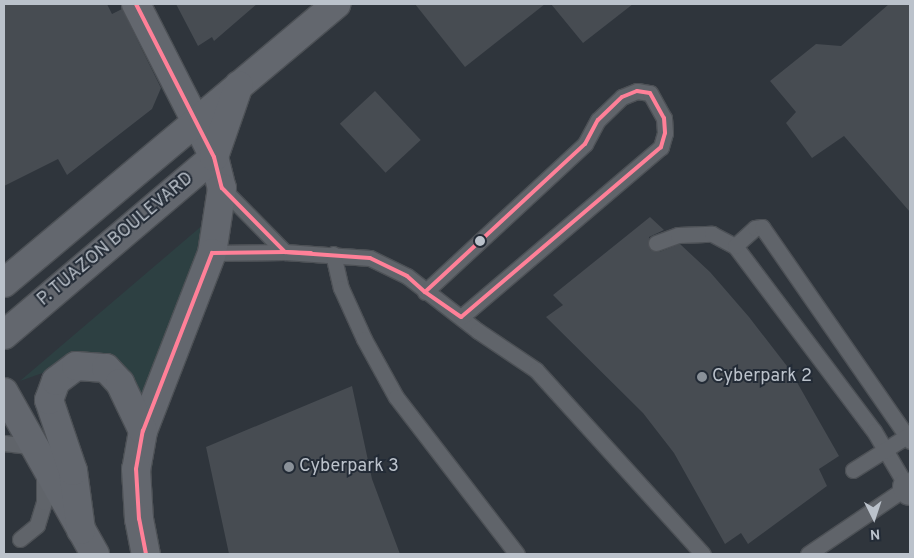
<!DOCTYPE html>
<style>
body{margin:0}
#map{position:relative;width:914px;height:558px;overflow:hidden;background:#2f353c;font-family:Overpass,sans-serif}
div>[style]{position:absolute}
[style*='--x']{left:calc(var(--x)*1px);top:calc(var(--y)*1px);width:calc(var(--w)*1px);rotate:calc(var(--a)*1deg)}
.green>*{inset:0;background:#2d4042}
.building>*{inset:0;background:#474c52;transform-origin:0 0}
.roads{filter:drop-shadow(1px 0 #4d5156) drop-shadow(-1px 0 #4d5156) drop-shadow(0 1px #4d5156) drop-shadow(0 -1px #4d5156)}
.lane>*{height:15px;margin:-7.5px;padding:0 7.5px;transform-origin:7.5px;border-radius:7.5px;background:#60646a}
.street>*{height:28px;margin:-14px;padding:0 14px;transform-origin:14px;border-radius:14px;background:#60646a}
.secondary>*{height:28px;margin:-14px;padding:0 14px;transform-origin:14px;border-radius:14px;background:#63676e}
.bus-1>*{height:4px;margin:-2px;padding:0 2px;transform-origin:2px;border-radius:2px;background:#ff8098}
.dots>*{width:14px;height:14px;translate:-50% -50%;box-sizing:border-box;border:2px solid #232b36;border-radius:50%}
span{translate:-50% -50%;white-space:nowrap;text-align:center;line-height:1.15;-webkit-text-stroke:4px #232b36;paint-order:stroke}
.street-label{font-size:18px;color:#bbc2cb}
.poi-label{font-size:18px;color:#bbc2cb}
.left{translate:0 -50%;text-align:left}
.frame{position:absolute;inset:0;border:5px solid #bbc2cb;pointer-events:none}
.north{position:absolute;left:849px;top:493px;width:50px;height:50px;-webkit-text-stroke:4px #232b36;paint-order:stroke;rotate:176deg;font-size:14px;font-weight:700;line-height:20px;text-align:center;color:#bbc2cb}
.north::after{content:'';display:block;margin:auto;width:18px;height:22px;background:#bbc2cb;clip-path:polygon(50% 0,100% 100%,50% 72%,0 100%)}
</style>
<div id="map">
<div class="green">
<i style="clip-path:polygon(204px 224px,197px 263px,144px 404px,93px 355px,20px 381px)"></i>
</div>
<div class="building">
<i style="clip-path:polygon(4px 4px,107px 4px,112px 14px,122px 9px,161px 88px,152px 109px,67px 175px,58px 159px,4px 186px)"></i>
<i style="clip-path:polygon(176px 4px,257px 4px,214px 41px,212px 37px,198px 46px)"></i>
<i style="clip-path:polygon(415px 4px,545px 4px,465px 67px)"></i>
<i style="clip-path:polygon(551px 4px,633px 4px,583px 43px)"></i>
<i style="clip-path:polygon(889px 4px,910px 4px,910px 212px,844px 136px,812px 158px,786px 123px,796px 112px,770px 81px,816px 44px,841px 46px)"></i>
<i style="left:375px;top:91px;width:67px;height:48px;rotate:47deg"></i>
<i style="clip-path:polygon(650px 217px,664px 230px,649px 237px,650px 250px,659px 252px,680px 244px,710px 272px,749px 317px,790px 370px,839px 456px,819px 469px,827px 486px,748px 544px,741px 533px,725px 544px,674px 453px,643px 413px,546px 317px,563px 305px,553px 295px)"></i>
<i style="clip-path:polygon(352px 386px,372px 479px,400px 554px,229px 554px,206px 447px)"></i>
</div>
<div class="roads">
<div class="lane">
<i style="--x:222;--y:188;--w:90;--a:45.5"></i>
<i style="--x:656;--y:243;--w:23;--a:-20"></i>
<i style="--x:678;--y:235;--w:34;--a:-2"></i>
<i style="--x:712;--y:234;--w:26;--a:28"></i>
<i style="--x:735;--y:246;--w:231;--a:53.1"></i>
<i style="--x:874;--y:431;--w:65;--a:59.5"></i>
<i style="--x:735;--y:246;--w:27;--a:-42"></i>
<i style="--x:755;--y:228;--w:7;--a:-8"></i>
<i style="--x:762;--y:227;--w:260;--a:55.3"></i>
<i style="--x:212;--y:253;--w:73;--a:-0.8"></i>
<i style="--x:285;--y:252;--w:85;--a:4"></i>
<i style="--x:370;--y:258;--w:41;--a:25.9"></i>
<i style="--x:407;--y:276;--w:90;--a:37.8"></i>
<i style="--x:478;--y:331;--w:70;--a:33.9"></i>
<i style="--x:536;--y:370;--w:248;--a:47.8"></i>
<i style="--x:333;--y:254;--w:35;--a:77"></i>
<i style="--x:341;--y:288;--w:56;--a:65.7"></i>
<i style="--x:364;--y:339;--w:66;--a:61.1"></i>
<i style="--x:396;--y:397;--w:198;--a:52.4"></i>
<i style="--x:425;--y:292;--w:218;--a:-42.8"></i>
<i style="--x:585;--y:144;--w:27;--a:-62"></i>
<i style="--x:598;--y:120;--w:33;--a:-44"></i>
<i style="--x:622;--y:97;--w:16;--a:-22"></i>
<i style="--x:637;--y:91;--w:13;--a:9"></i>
<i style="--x:650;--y:93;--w:29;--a:61"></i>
<i style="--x:664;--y:118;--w:15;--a:86"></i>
<i style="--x:665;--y:133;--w:15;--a:106"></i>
<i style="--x:661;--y:147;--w:262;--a:139.6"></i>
<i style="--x:4;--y:443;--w:31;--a:7"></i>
<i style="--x:853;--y:470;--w:64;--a:-32.2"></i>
<i style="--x:20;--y:539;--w:22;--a:-39"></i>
<i style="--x:37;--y:525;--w:24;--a:-73"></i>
<i style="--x:44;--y:502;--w:30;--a:-90"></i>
<i style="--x:808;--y:554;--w:123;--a:-34.1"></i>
</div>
<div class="street">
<i style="--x:907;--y:487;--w:5;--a:53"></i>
</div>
<div class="secondary">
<i style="--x:136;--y:4;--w:172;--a:63"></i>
<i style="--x:214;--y:157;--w:32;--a:76"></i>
<i style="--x:222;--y:188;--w:66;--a:98.7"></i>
<i style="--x:212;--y:253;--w:191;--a:111.2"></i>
<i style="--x:143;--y:431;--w:39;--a:100"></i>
<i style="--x:136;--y:469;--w:50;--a:86.6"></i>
<i style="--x:139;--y:519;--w:36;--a:79"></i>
<i style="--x:4;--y:283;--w:434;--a:-40"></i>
<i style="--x:4;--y:335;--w:275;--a:-40.3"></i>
<i style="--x:214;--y:157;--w:76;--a:-70.9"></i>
<i style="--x:4;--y:392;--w:186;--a:60.7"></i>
<i style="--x:81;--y:530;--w:60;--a:-97.7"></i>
<i style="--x:73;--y:471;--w:75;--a:-108.7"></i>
<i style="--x:49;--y:400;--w:20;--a:-70"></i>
<i style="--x:56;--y:381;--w:25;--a:-37"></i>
<i style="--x:76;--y:366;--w:30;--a:4"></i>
<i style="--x:106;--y:368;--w:21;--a:47"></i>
<i style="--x:120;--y:383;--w:53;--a:64.4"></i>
</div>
</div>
<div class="bus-1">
<i style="--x:136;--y:4;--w:172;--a:63"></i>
<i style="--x:214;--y:157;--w:32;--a:76"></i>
<i style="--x:222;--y:188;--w:90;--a:45.5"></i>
<i style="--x:285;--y:252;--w:26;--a:2"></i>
<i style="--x:637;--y:91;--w:13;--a:9"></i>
<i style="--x:650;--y:93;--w:29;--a:61"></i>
<i style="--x:664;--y:118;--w:15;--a:86"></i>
<i style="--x:665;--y:133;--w:15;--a:106"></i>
<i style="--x:661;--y:147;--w:262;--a:139.6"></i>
<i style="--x:461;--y:317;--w:44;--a:-145.2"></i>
<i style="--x:425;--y:292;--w:218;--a:-42.8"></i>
<i style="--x:585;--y:144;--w:27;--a:-62"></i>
<i style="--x:598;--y:120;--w:33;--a:-44"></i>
<i style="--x:622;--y:97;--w:16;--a:-22"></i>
<i style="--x:146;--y:554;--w:36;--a:-101"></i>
<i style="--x:139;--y:519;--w:50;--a:-93.4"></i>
<i style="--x:136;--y:469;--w:39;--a:-80"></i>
<i style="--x:143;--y:431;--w:191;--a:-68.8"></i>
<i style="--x:212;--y:253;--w:73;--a:-0.8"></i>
<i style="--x:285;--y:252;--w:85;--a:4"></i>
<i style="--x:370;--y:258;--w:41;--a:25.9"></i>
<i style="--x:407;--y:276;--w:24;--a:42"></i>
</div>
<div class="dots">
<i style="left:480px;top:241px;background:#bbc2cb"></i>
<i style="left:702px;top:377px;background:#8a9199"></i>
<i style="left:289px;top:467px;background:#8a9199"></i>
</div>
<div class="street-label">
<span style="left:116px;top:240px;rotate:-40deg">P. TUAZON BOULEVARD</span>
</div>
<div class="poi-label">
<span class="left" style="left:712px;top:377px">Cyberpark 2</span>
<span class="left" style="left:299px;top:467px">Cyberpark 3</span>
</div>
<div class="frame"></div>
<div class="north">N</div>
</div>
